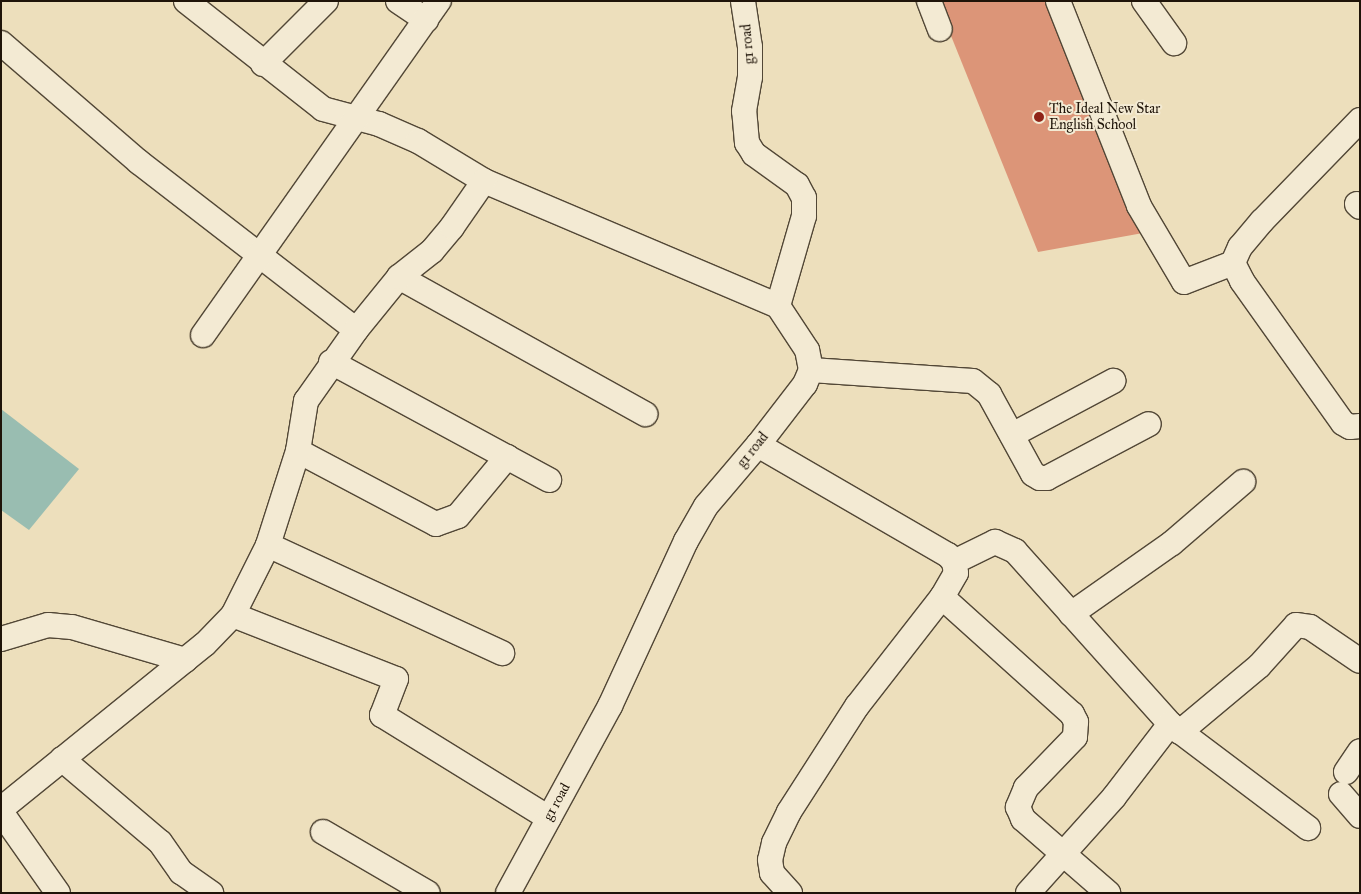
<!DOCTYPE html>
<style>
body{margin:0}
#map{position:relative;width:1361px;height:894px;overflow:hidden;background:#eddfbc;font-family:"IM FELL Great Primer",serif}
div>[style]{position:absolute}
[style*='--x']{left:calc(var(--x)*1px);top:calc(var(--y)*1px);width:calc(var(--w)*1px);rotate:calc(var(--a)*1deg)}
.water>*{inset:0;background:#99bdb1}
.building>*{inset:0;background:#dc9578}
.roads{filter:drop-shadow(1px 0 #524736) drop-shadow(-1px 0 #524736) drop-shadow(0 1px #524736) drop-shadow(0 -1px #524736)}
.street>*{height:24px;margin:-12px;padding:0 12px;transform-origin:12px;border-radius:12px;background:#f3ead3}
.dots>*{width:14px;height:14px;translate:-50% -50%;box-sizing:border-box;border:2px solid #f3ead3;border-radius:50%}
span{translate:-50% -50%;white-space:nowrap;text-align:center;line-height:1.15;-webkit-text-stroke:4px #f3ead3;paint-order:stroke}
.street-label{font-size:14px;color:#1f1409}
.poi-label{font-size:14px;color:#1f1409}
.left{translate:0 -50%;text-align:left}
.frame{position:absolute;inset:0;border:2px solid #1f1409;pointer-events:none}
</style>
<div id="map">
<div class="water">
<i style="clip-path:polygon(1px 409px,79px 469px,29px 530px,1px 510px)"></i>
</div>
<div class="building">
<i style="clip-path:polygon(937px 1px,1047px 1px,1143px 233px,1038px 252px)"></i>
</div>
<div class="roads">
<div class="street">
<i style="--x:186;--y:1;--w:174;--a:38.2"></i>
<i style="--x:323;--y:109;--w:58;--a:15"></i>
<i style="--x:379;--y:124;--w:43;--a:23.6"></i>
<i style="--x:418;--y:141;--w:77;--a:31.2"></i>
<i style="--x:484;--y:181;--w:319;--a:23"></i>
<i style="--x:398;--y:1;--w:34;--a:34"></i>
<i style="--x:929;--y:1;--w:30;--a:69"></i>
<i style="--x:1058;--y:1;--w:220;--a:68.4"></i>
<i style="--x:1139;--y:206;--w:88;--a:59.4"></i>
<i style="--x:1184;--y:282;--w:53;--a:-21.2"></i>
<i style="--x:1144;--y:1;--w:52;--a:54.5"></i>
<i style="--x:1;--y:43;--w:182;--a:40.8"></i>
<i style="--x:139;--y:162;--w:274;--a:37.7"></i>
<i style="--x:263;--y:64;--w:89;--a:-45"></i>
<i style="--x:1360;--y:120;--w:141;--a:134.1"></i>
<i style="--x:1262;--y:221;--w:34;--a:130"></i>
<i style="--x:1240;--y:247;--w:17;--a:114"></i>
<i style="--x:1233;--y:263;--w:20;--a:63"></i>
<i style="--x:1242;--y:281;--w:174;--a:54.6"></i>
<i style="--x:1343;--y:423;--w:8;--a:30"></i>
<i style="--x:1350;--y:427;--w:10;--a:-6"></i>
<i style="--x:1357;--y:204;--w:4;--a:45"></i>
<i style="--x:399;--y:277;--w:282;--a:29.1"></i>
<i style="--x:203;--y:335;--w:409;--a:-54.8"></i>
<i style="--x:331;--y:362;--w:248;--a:28.4"></i>
<i style="--x:811;--y:370;--w:162;--a:3.9"></i>
<i style="--x:973;--y:381;--w:21;--a:39"></i>
<i style="--x:989;--y:394;--w:91;--a:61.2"></i>
<i style="--x:1033;--y:474;--w:8;--a:30"></i>
<i style="--x:1040;--y:478;--w:7;--a:0"></i>
<i style="--x:1047;--y:478;--w:115;--a:-27.9"></i>
<i style="--x:1012;--y:435;--w:115;--a:-28.1"></i>
<i style="--x:758;--y:445;--w:220;--a:30.1"></i>
<i style="--x:948;--y:555;--w:9;--a:49"></i>
<i style="--x:954;--y:562;--w:11;--a:80"></i>
<i style="--x:956;--y:573;--w:28;--a:120"></i>
<i style="--x:942;--y:597;--w:138;--a:127.9"></i>
<i style="--x:857;--y:706;--w:126;--a:122.7"></i>
<i style="--x:789;--y:812;--w:34;--a:116"></i>
<i style="--x:774;--y:843;--w:17;--a:103"></i>
<i style="--x:770;--y:860;--w:13;--a:81"></i>
<i style="--x:772;--y:873;--w:27;--a:48"></i>
<i style="--x:298;--y:451;--w:156;--a:27.9"></i>
<i style="--x:436;--y:524;--w:23;--a:-20"></i>
<i style="--x:458;--y:516;--w:77;--a:-50.3"></i>
<i style="--x:268;--y:545;--w:258;--a:24.8"></i>
<i style="--x:954;--y:562;--w:46;--a:-26"></i>
<i style="--x:995;--y:542;--w:22;--a:24"></i>
<i style="--x:1015;--y:551;--w:232;--a:48.1"></i>
<i style="--x:1170;--y:724;--w:173;--a:37"></i>
<i style="--x:942;--y:597;--w:175;--a:42"></i>
<i style="--x:1072;--y:714;--w:9;--a:63"></i>
<i style="--x:1076;--y:722;--w:15;--a:94"></i>
<i style="--x:1075;--y:737;--w:71;--a:133.9"></i>
<i style="--x:1026;--y:788;--w:21;--a:113"></i>
<i style="--x:1018;--y:807;--w:13;--a:67"></i>
<i style="--x:1023;--y:819;--w:113;--a:41"></i>
<i style="--x:1071;--y:614;--w:123;--a:-35.1"></i>
<i style="--x:1172;--y:543;--w:94;--a:-40.7"></i>
<i style="--x:233;--y:615;--w:175;--a:21.4"></i>
<i style="--x:396;--y:679;--w:39;--a:111"></i>
<i style="--x:382;--y:715;--w:196;--a:31.7"></i>
<i style="--x:1;--y:639;--w:49;--a:-16.6"></i>
<i style="--x:48;--y:625;--w:24;--a:5"></i>
<i style="--x:72;--y:627;--w:118;--a:16.3"></i>
<i style="--x:1180;--y:732;--w:103;--a:-39.9"></i>
<i style="--x:1259;--y:666;--w:55;--a:-47.9"></i>
<i style="--x:1296;--y:625;--w:14;--a:8"></i>
<i style="--x:1310;--y:627;--w:60;--a:34.2"></i>
<i style="--x:62;--y:759;--w:128;--a:40.3"></i>
<i style="--x:160;--y:842;--w:37;--a:55"></i>
<i style="--x:181;--y:872;--w:37;--a:35"></i>
<i style="--x:1346;--y:772;--w:25;--a:-56"></i>
<i style="--x:1341;--y:794;--w:29;--a:49"></i>
<i style="--x:1;--y:809;--w:262;--a:-39"></i>
<i style="--x:205;--y:644;--w:40;--a:-46"></i>
<i style="--x:233;--y:615;--w:78;--a:-63.4"></i>
<i style="--x:268;--y:545;--w:99;--a:-72.3"></i>
<i style="--x:298;--y:451;--w:51;--a:-80.9"></i>
<i style="--x:306;--y:401;--w:87;--a:-54.8"></i>
<i style="--x:356;--y:330;--w:68;--a:-50.9"></i>
<i style="--x:399;--y:277;--w:42;--a:-38.2"></i>
<i style="--x:432;--y:251;--w:31;--a:-50"></i>
<i style="--x:452;--y:227;--w:56;--a:-55.2"></i>
<i style="--x:1;--y:812;--w:99;--a:54.9"></i>
<i style="--x:323;--y:832;--w:121;--a:30.2"></i>
<i style="--x:508;--y:893;--w:213;--a:-61.4"></i>
<i style="--x:610;--y:706;--w:182;--a:-65.3"></i>
<i style="--x:686;--y:541;--w:40;--a:-60.3"></i>
<i style="--x:706;--y:506;--w:80;--a:-49.6"></i>
<i style="--x:758;--y:445;--w:77;--a:-52.4"></i>
<i style="--x:805;--y:384;--w:15;--a:-67"></i>
<i style="--x:811;--y:370;--w:20;--a:-101"></i>
<i style="--x:807;--y:350;--w:53;--a:-123.4"></i>
<i style="--x:778;--y:306;--w:94;--a:-73.9"></i>
<i style="--x:804;--y:216;--w:18;--a:-90"></i>
<i style="--x:804;--y:198;--w:15;--a:-118"></i>
<i style="--x:797;--y:185;--w:53;--a:-144.2"></i>
<i style="--x:754;--y:154;--w:13;--a:-122"></i>
<i style="--x:747;--y:143;--w:32;--a:-95"></i>
<i style="--x:744;--y:111;--w:35;--a:-80"></i>
<i style="--x:750;--y:77;--w:30;--a:-90"></i>
<i style="--x:750;--y:47;--w:47;--a:-98.7"></i>
<i style="--x:1028;--y:893;--w:129;--a:-48.1"></i>
<i style="--x:1114;--y:797;--w:92;--a:-52.5"></i>
</div>
</div>
<div class="dots">
<i style="left:1039px;top:117px;background:#8f2418"></i>
</div>
<div class="street-label">
<span style="left:748px;top:44px;rotate:-95deg">g1 road</span>
<span style="left:753px;top:450px;rotate:-51deg">g1 road</span>
<span style="left:557px;top:802px;rotate:-61deg">g1 road</span>
</div>
<div class="poi-label">
<span class="left" style="left:1049px;top:117px">The Ideal New Star<br>English School</span>
</div>
<div class="frame"></div>
</div>
